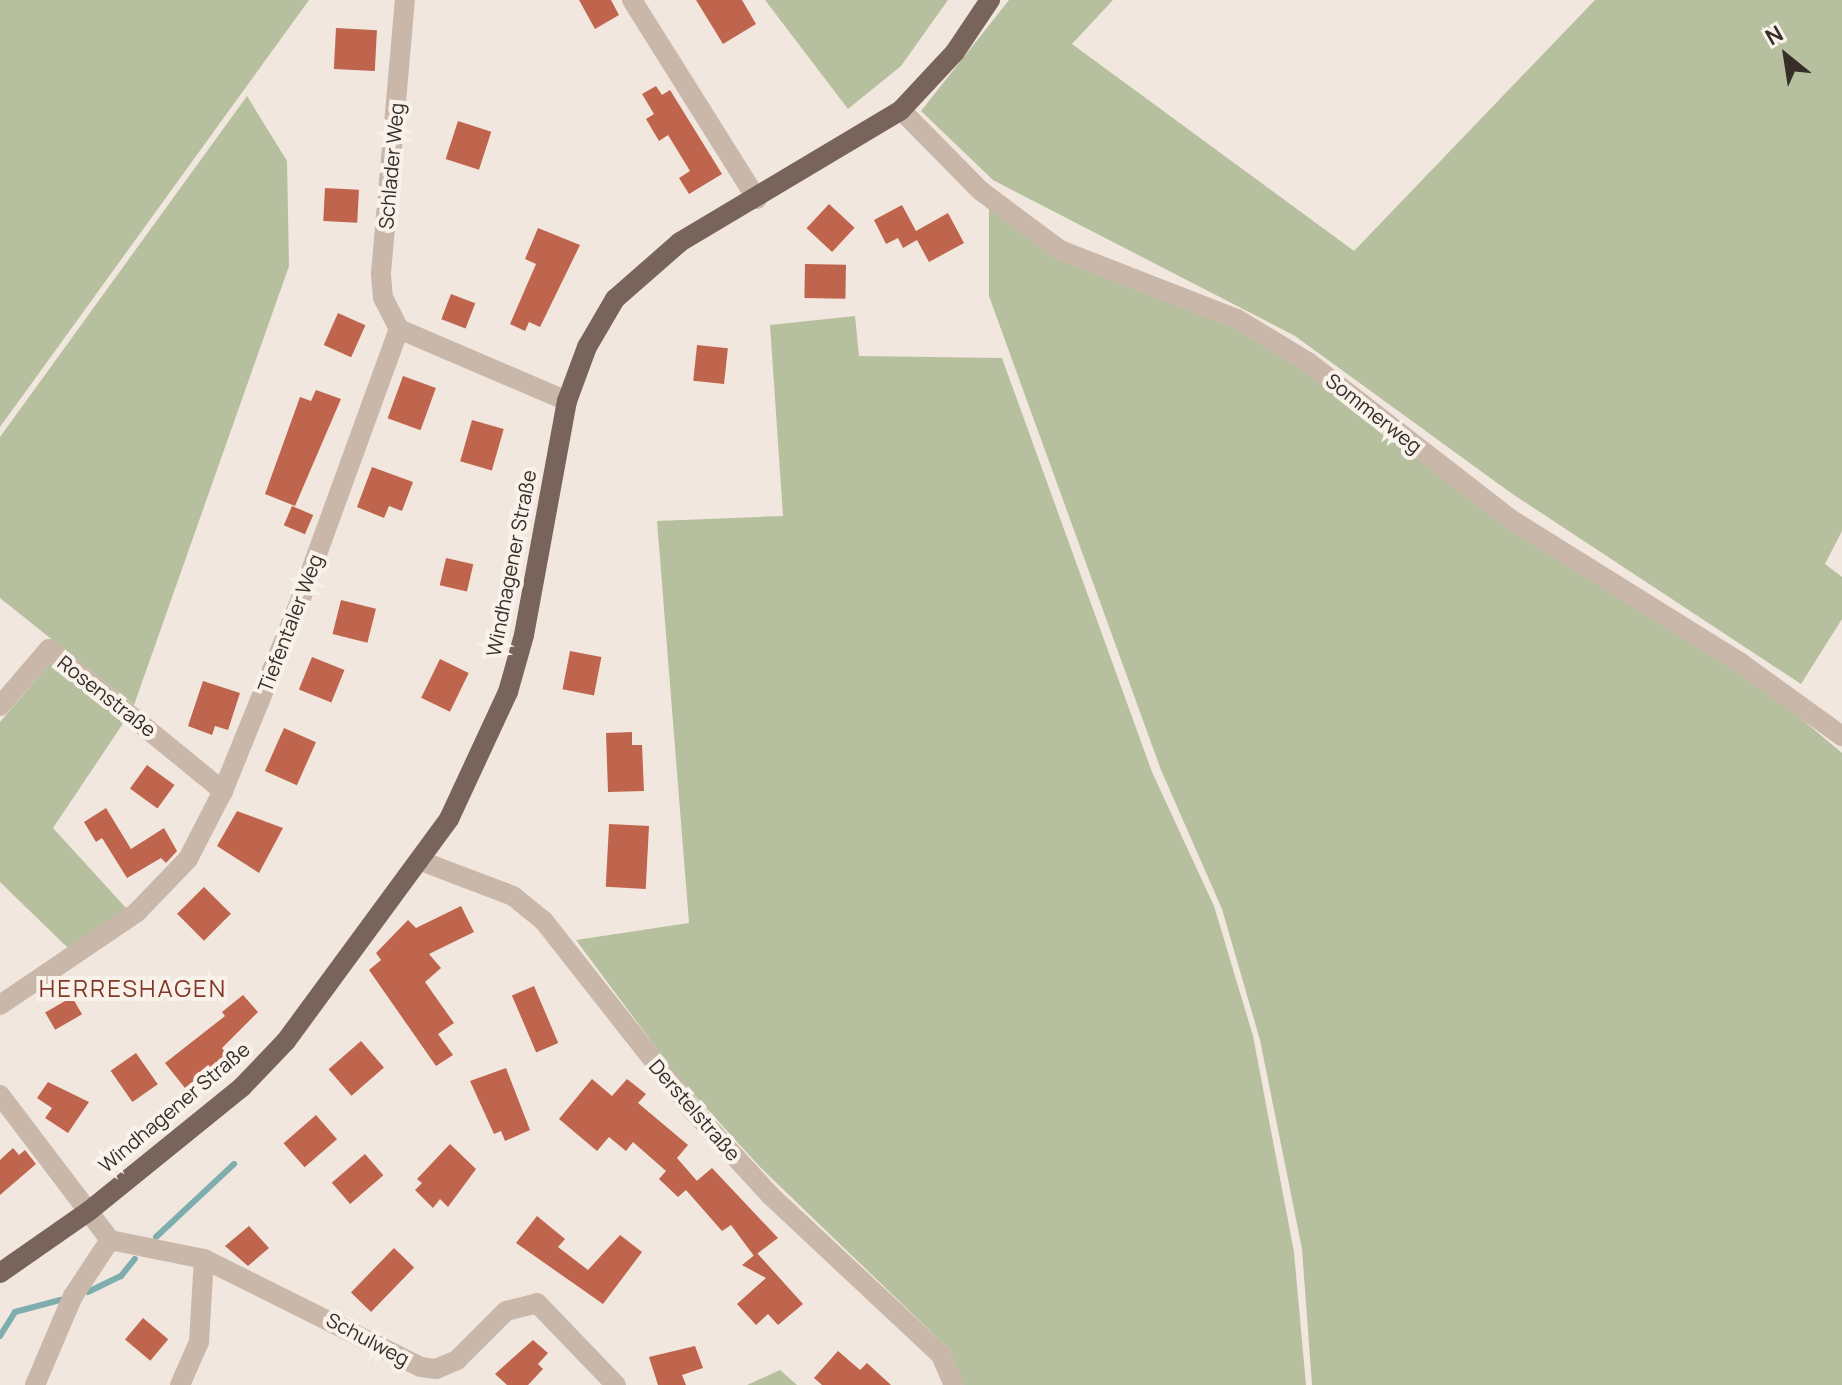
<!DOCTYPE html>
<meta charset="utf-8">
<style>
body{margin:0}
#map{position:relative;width:1842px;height:1385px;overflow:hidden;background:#f1e7de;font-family:Manrope,sans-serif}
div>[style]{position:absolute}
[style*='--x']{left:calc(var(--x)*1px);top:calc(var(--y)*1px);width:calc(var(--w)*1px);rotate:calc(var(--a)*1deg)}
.green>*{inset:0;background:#b6c09e}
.stream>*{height:6px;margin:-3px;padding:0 3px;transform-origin:3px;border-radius:3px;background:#7eadad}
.building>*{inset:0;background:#c0654d;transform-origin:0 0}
.minor>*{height:20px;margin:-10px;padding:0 10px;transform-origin:10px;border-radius:10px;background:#c9b7aa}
.major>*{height:20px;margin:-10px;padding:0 10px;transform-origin:10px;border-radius:10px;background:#78645b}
span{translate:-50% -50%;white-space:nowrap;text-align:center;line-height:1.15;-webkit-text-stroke:8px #f9f2ea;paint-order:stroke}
.street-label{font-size:20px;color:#372d29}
.quarter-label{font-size:24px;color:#813926;letter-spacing:2px}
.north{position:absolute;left:1746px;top:16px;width:80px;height:80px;-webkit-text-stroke:6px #f9f2ea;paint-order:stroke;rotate:330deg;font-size:22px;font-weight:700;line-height:32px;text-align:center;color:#372d29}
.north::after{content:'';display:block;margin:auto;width:28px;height:36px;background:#372d29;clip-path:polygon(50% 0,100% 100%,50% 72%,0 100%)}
</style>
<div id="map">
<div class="green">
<i style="clip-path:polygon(0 0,309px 0,0 427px)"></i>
<i style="clip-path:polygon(765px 0,948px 0,901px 66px,848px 109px)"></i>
<i style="clip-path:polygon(1009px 0,1113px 0,1072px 44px,1354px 251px,1595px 0,1842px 0,1842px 531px,1825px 564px,1842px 577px,1842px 619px,1801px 684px,1511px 493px,1295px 336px,993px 180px,921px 111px)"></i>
<i style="clip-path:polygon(247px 96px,287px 161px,289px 266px,134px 705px,0 598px,0 437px)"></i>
<i style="clip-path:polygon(989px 203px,1268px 343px,1737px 665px,1842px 753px,1842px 1385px,1312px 1385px,1302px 1249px,1260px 1040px,1222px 909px,1161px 770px,989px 296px)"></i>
<i style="clip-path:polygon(855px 316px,859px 356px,1002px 358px,1152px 772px,1214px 906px,1253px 1036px,1294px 1252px,1306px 1385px,962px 1385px,950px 1350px,760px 1167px,677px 1076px,576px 940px,689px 923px,657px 521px,783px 516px,770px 325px)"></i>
<i style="clip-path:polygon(50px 663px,126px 719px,53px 828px,126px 908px,69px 949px,0 882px,0 722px)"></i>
<i style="clip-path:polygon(780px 1370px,797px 1385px,747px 1385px)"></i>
</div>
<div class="stream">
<i style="--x:156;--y:1237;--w:107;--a:-43.1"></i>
<i style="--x:88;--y:1292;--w:37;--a:-26"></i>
<i style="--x:121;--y:1276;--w:22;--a:-51"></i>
<i style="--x:0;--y:1336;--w:28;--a:-58"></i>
<i style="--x:15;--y:1312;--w:47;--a:-14.9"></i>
</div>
<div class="building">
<i style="clip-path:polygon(579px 0,611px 0,619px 15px,595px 29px)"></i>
<i style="clip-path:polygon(696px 0,742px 0,756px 24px,723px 44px)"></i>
<i style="left:336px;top:28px;width:41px;height:41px;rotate:3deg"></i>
<i style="clip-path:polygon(656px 86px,662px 95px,670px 90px,722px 174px,689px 194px,679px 178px,690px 171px,668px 135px,659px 141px,646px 119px,654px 114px,642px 94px)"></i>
<i style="left:458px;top:121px;width:35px;height:40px;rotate:18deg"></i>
<i style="left:325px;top:188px;width:34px;height:33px;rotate:3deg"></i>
<i style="left:829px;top:204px;width:35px;height:33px;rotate:43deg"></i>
<i style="clip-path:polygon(902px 205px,916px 231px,948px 213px,964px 243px,929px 262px,917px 240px,903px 248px,898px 238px,886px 244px,874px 220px)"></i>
<i style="clip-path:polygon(538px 228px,580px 245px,540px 327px,529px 322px,525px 331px,510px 324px,536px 264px,525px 259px)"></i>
<i style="left:805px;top:264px;width:41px;height:34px;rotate:1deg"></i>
<i style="left:451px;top:294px;width:26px;height:27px;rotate:21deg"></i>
<i style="left:338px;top:313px;width:30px;height:35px;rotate:24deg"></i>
<i style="left:697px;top:345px;width:31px;height:36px;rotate:6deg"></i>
<i style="left:403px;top:376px;width:35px;height:45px;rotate:20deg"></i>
<i style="clip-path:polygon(316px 390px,341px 399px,295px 506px,265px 494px,300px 397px,311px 401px)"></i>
<i style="left:472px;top:420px;width:33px;height:43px;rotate:16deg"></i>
<i style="clip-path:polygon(372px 467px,413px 482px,402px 511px,389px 506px,384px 518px,357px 507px)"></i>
<i style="left:292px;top:506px;width:23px;height:21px;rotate:23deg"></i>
<i style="left:446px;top:558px;width:28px;height:28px;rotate:13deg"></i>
<i style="left:341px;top:600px;width:36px;height:35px;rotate:14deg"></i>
<i style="left:570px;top:651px;width:32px;height:39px;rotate:11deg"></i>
<i style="left:312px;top:657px;width:35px;height:35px;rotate:22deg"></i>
<i style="left:440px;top:659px;width:32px;height:43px;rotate:26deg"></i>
<i style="clip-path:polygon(203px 681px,240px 693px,228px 730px,215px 726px,212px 735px,188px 726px)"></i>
<i style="left:284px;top:728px;width:35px;height:47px;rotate:24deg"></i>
<i style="clip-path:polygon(632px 732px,632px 745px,642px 745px,644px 791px,608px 792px,606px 733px)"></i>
<i style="left:147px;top:765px;width:34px;height:29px;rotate:36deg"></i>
<i style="clip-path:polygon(106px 808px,131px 849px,164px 828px,177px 851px,166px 863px,161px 858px,127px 878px,102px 838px,96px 842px,84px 822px)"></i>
<i style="clip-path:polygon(237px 811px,283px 828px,259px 873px,217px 846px)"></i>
<i style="left:649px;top:826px;width:63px;height:40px;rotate:93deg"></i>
<i style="left:204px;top:887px;width:38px;height:38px;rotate:45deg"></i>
<i style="clip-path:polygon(461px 906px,474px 932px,429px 954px,441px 968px,425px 982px,454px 1023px,438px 1034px,453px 1055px,436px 1066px,369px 970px,381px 960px,376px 953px,408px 920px,416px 928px)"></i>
<i style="left:534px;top:986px;width:62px;height:24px;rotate:67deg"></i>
<i style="clip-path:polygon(243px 995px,258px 1012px,222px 1048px,227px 1055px,185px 1088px,165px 1063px,225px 1016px,222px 1012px)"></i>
<i style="left:72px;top:997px;width:20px;height:31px;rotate:60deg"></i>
<i style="left:361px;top:1041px;width:35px;height:43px;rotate:49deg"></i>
<i style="left:136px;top:1053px;width:38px;height:31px;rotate:55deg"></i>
<i style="clip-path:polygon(506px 1068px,530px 1130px,505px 1141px,501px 1131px,494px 1134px,470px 1081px)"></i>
<i style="clip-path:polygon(592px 1079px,612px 1096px,627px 1079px,646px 1094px,638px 1103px,688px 1145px,677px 1158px,697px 1181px,686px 1190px,712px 1168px,778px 1238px,754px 1256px,731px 1225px,722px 1231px,686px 1190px,678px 1197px,659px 1179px,666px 1171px,633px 1142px,626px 1151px,609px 1137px,597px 1151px,559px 1119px)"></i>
<i style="clip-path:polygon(48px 1082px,89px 1102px,68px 1133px,45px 1118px,52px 1108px,37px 1098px)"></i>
<i style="left:316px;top:1115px;width:32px;height:43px;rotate:49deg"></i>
<i style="clip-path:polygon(450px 1144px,476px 1169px,448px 1207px,440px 1199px,433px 1208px,415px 1190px,422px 1183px,417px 1179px)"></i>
<i style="clip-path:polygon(13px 1148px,19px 1155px,25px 1150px,36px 1164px,0 1195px,0 1160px)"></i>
<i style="left:365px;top:1154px;width:28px;height:44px;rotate:49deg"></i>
<i style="clip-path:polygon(537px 1216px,565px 1239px,558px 1247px,588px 1270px,620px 1235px,642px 1252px,603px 1304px,516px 1243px)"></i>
<i style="clip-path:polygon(249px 1226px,269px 1248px,248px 1266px,225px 1246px)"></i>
<i style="left:394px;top:1248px;width:28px;height:62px;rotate:44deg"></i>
<i style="clip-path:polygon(757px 1253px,803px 1304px,778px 1325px,768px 1314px,756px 1325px,737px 1304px,766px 1278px,742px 1265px)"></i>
<i style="left:143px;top:1318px;width:33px;height:28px;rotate:40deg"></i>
<i style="clip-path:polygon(533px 1340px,548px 1353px,538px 1364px,543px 1369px,528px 1385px,507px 1385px,495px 1374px)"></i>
<i style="clip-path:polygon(695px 1346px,703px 1368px,682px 1375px,686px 1385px,658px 1385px,649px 1357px)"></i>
<i style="clip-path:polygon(838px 1351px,860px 1370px,867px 1363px,891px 1385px,822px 1385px,814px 1378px)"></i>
</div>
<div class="minor">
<i style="--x:632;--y:0;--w:235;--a:57.9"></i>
<i style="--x:901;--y:110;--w:114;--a:45.4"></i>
<i style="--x:981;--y:191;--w:99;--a:36.8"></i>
<i style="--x:1060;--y:250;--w:190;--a:21.3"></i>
<i style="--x:1237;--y:319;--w:83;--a:31.2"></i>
<i style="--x:1308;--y:362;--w:258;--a:37.8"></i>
<i style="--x:1512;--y:520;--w:270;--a:32"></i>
<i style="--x:1741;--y:663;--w:125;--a:35.9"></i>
<i style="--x:399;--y:329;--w:35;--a:-117"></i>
<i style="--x:383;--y:298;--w:25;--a:-95"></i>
<i style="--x:381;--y:273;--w:274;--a:-85"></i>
<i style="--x:0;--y:706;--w:75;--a:-49.3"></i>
<i style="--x:49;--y:649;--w:225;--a:39.2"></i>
<i style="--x:421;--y:861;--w:98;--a:20.8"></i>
<i style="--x:513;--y:896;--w:38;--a:39"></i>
<i style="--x:543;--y:920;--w:244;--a:51.8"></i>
<i style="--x:694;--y:1112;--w:113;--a:47.5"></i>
<i style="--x:770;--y:1195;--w:234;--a:43.1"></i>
<i style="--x:941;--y:1355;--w:33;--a:67"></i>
<i style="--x:0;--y:1005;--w:164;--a:-34.1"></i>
<i style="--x:136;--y:913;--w:75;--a:-46.1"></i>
<i style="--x:188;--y:859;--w:76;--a:-62.8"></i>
<i style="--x:223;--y:791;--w:196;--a:-67.9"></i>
<i style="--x:297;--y:609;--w:298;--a:-70"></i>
<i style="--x:399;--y:329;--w:183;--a:23.2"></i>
<i style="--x:0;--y:1095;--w:182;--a:52.8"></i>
<i style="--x:110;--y:1240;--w:96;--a:11.4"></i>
<i style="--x:204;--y:1259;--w:242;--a:26.5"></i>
<i style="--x:421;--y:1367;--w:15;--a:8"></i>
<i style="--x:436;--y:1369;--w:23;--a:-23"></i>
<i style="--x:457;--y:1360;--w:69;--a:-45"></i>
<i style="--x:506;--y:1311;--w:32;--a:-14"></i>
<i style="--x:537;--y:1303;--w:114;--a:46.1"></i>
<i style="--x:35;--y:1385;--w:97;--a:-66.9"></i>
<i style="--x:73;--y:1296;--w:67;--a:-56.5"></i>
<i style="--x:180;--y:1385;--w:47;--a:-66.2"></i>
<i style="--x:199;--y:1342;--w:83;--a:-86.6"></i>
</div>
<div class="major">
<i style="--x:0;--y:1273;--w:108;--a:-34.9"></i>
<i style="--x:89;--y:1211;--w:197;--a:-39"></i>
<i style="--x:242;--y:1087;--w:64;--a:-46.3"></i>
<i style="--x:286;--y:1041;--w:275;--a:-53.7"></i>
<i style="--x:449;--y:819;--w:140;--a:-65.1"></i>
<i style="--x:508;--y:692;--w:59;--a:-74.3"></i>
<i style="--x:524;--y:635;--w:238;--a:-79.6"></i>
<i style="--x:567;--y:401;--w:58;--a:-69.7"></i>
<i style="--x:587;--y:347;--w:56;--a:-59.7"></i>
<i style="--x:615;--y:299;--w:86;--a:-41.2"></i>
<i style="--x:680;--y:242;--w:257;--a:-30.8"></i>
<i style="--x:901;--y:110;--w:79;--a:-47"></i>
<i style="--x:955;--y:52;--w:63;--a:-56.1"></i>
</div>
<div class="street-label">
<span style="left:391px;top:166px;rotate:-85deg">Schlader Weg</span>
<span style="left:1374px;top:413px;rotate:38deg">Sommerweg</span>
<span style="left:511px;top:563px;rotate:-79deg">Windhagener Straße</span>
<span style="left:290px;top:623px;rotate:-69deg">Tiefentaler Weg</span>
<span style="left:107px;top:696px;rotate:38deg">Rosenstraße</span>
<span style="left:174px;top:1107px;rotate:-40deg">Windhagener Straße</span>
<span style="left:695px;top:1110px;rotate:49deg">Derstelstraße</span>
<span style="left:368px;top:1339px;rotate:28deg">Schulweg</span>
</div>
<div class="quarter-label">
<span style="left:133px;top:988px">HERRESHAGEN</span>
</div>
<div class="north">N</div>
</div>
